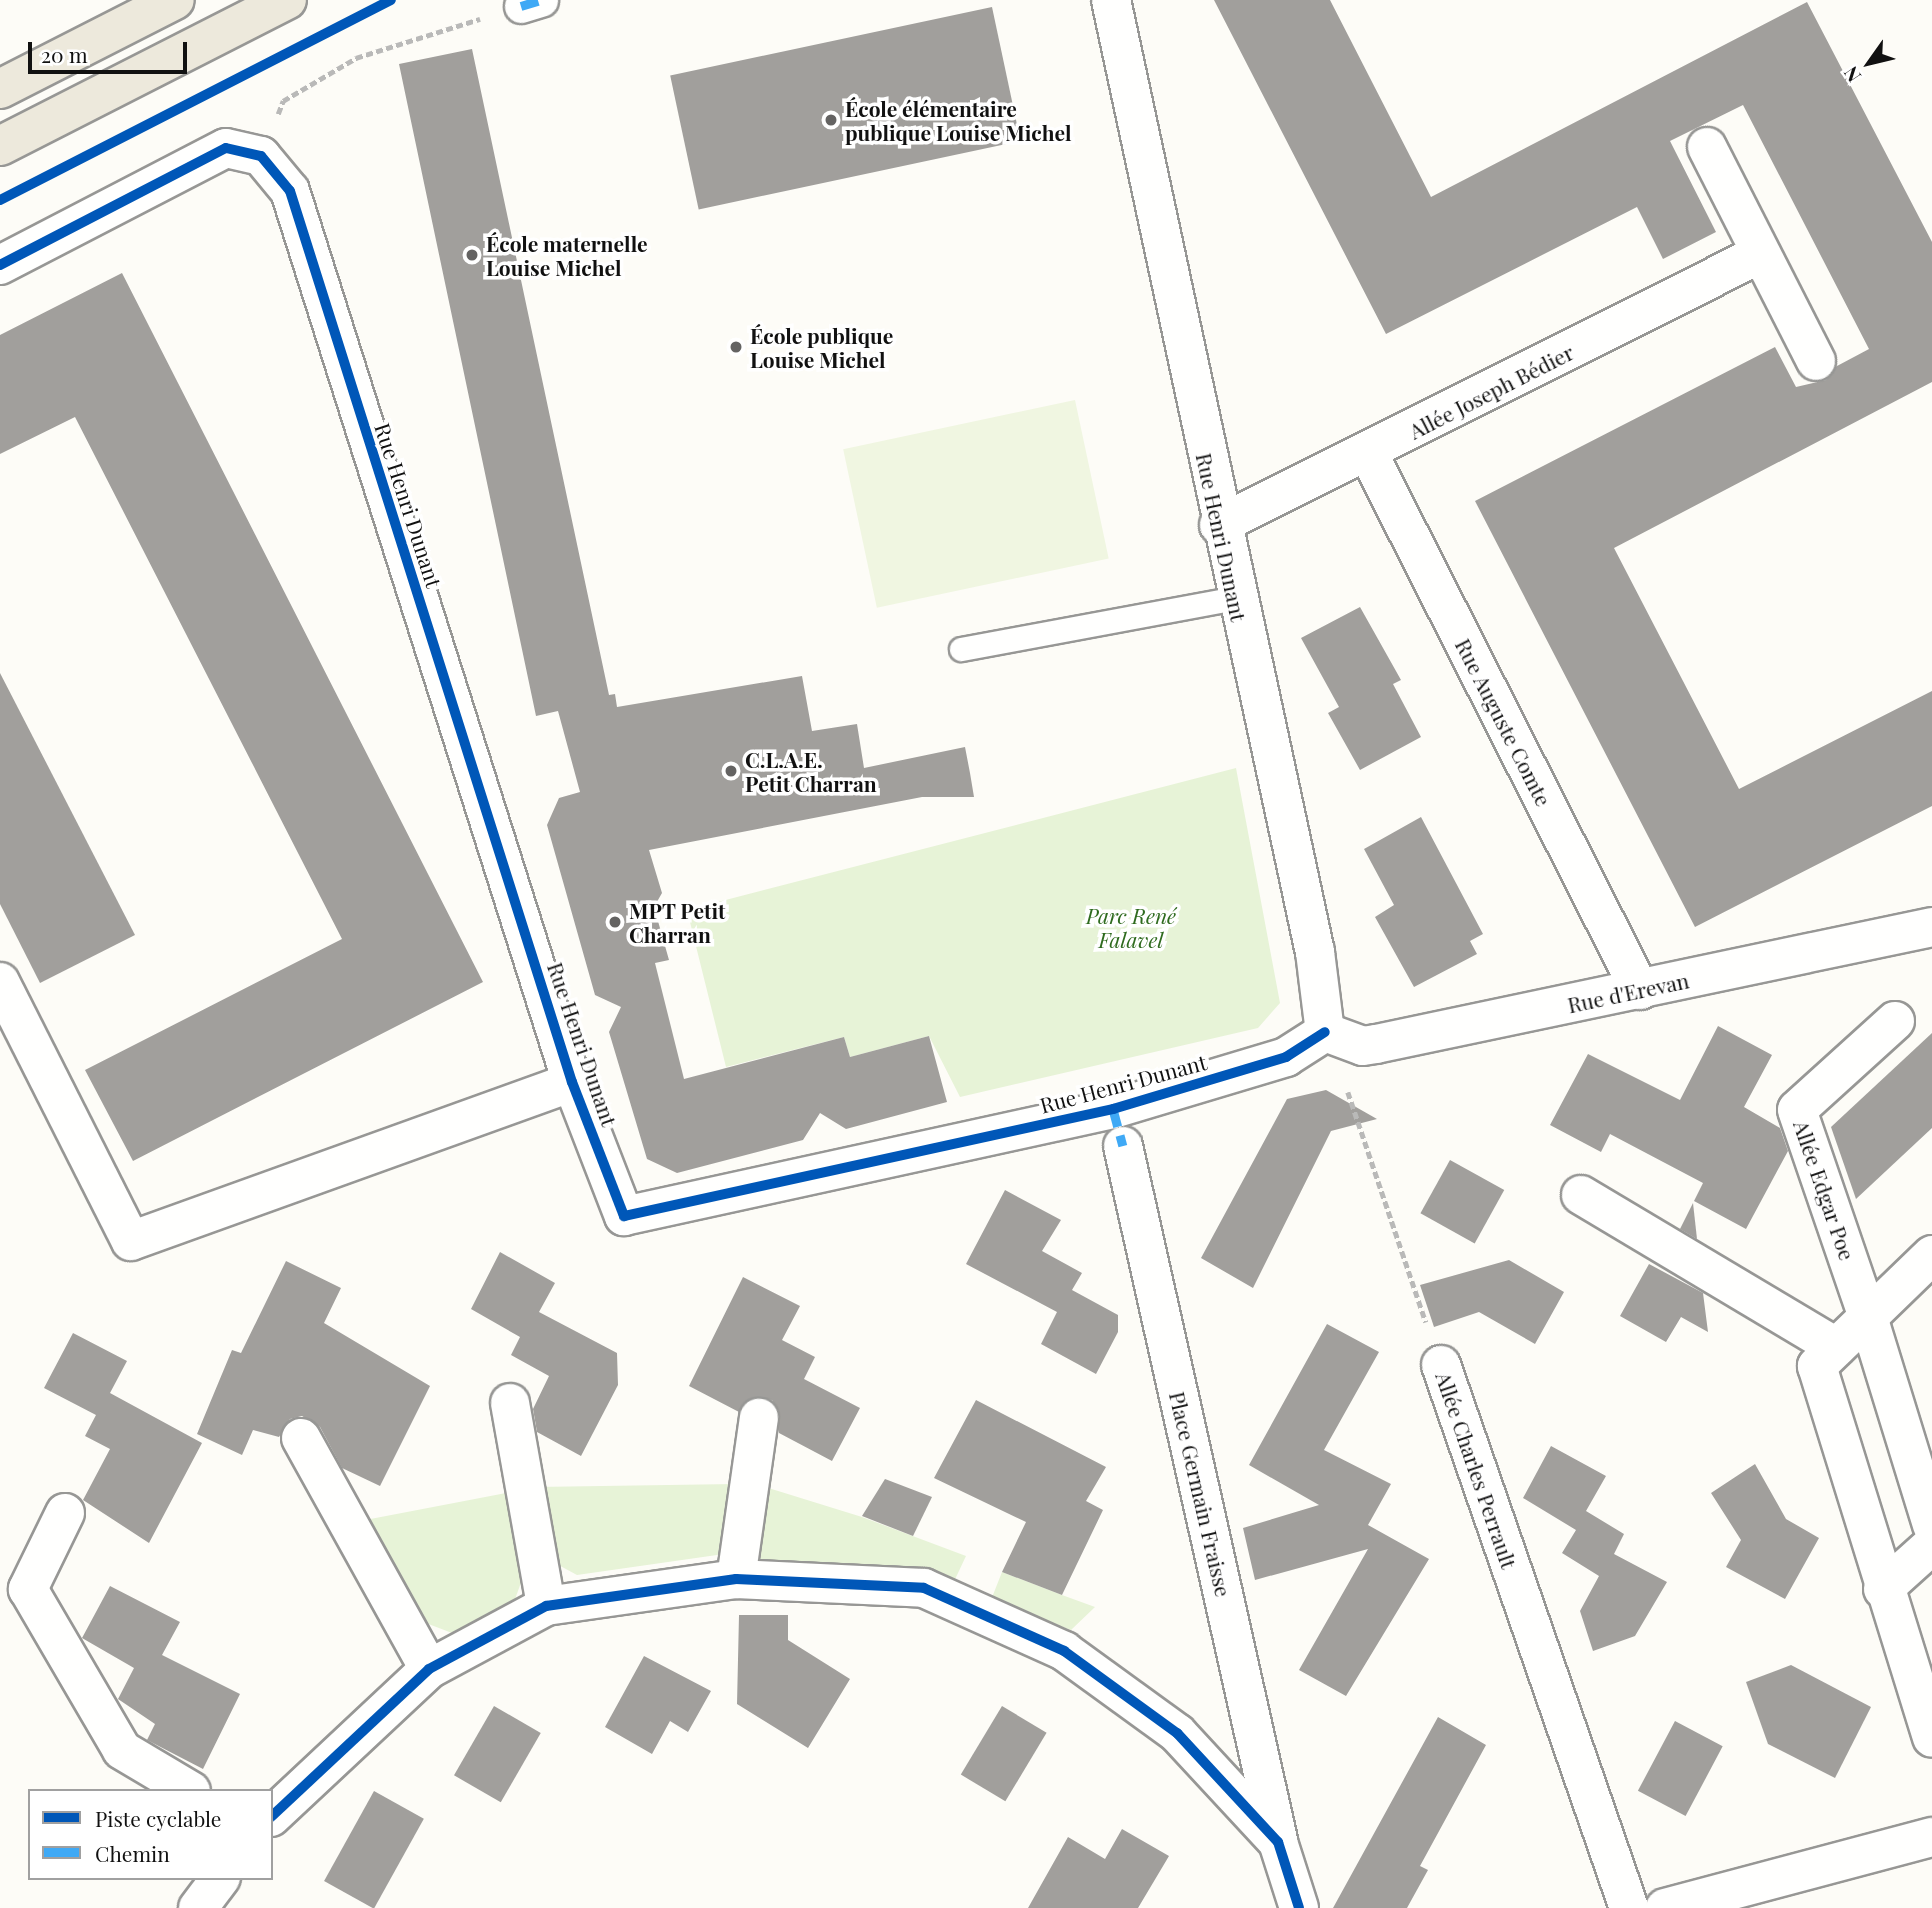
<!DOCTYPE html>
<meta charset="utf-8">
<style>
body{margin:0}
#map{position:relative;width:1932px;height:1908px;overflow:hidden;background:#fdfcf7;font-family:"Playfair Display",serif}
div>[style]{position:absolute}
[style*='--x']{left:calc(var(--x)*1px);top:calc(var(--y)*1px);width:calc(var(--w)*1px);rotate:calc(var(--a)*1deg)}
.green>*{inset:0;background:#e7f3d7}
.pitch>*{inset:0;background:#f0f6e1;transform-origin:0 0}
.building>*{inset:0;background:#a19f9c;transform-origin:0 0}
.path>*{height:4.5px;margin-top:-2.25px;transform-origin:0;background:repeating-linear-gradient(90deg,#b9b9b8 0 7px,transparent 0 10.5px)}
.roads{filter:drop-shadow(2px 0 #979795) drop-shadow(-2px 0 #979795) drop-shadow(0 2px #979795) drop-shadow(0 -2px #979795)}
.service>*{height:23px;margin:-11.5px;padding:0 11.5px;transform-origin:11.5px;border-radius:11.5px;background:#fffffe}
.pedestrian>*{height:33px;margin:-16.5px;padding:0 16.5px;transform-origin:16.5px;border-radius:16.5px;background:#fffffe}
.minor>*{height:38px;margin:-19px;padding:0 19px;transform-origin:19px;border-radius:19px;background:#fffffe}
.primary>*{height:38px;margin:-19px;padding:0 19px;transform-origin:19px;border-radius:19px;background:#ede9dc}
.quiet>*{height:9px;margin-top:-4.5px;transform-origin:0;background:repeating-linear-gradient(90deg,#3fa9f5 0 18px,transparent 0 27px)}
.cycleway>*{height:10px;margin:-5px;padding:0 5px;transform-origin:5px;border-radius:5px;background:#0057b8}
.dots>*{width:19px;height:19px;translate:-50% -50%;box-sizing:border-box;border:4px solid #fff;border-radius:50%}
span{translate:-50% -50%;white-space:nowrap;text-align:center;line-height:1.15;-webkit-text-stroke:7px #fff;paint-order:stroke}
.poi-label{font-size:21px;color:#111;font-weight:700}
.left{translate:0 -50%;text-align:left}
.street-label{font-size:21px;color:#111}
.park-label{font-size:21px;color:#2f6b1f;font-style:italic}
.legend{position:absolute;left:28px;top:1789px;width:245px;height:91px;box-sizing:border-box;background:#fff;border:2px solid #a0a0a0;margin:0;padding:9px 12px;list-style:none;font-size:21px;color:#111}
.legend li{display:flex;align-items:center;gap:14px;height:35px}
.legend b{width:35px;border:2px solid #a0a0a0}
.north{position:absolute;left:1834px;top:28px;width:70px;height:70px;-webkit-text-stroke:5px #fff;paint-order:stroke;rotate:236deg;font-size:19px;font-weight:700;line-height:28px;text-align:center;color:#111}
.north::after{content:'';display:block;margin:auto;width:24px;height:32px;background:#111;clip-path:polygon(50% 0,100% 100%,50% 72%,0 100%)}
.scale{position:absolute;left:28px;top:42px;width:159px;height:32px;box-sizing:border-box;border:4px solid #111;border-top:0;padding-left:9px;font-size:21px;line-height:24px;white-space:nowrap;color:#111;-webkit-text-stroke:5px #fff;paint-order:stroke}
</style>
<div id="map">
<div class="green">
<i style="clip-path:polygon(1236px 768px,1280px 1003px,1258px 1028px,960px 1097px,929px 1036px,850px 1057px,844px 1037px,726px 1067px,687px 910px)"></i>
<i style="clip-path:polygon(735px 1484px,724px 1554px,577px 1575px,553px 1562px,535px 1487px)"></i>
<i style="clip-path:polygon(759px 1485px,862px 1517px,966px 1556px,950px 1590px,876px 1573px,751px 1559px)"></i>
<i style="clip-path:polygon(511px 1492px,523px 1577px,514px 1602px,452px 1633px,418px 1620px,360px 1521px)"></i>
<i style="clip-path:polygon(1002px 1572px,1062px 1595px,1095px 1607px,1071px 1630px,991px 1600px)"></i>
</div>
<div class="pitch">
<i style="left:1075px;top:400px;width:162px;height:237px;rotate:78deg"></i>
</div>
<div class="building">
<i style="clip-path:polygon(1214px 0,1330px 0,1431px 197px,1807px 2px,1932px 242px,1932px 382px,1614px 548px,1739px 789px,1932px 691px,1932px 806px,1695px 927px,1475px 501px,1775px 347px,1796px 387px,1826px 380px,1837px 366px,1869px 349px,1743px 105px,1670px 141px,1716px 232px,1663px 259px,1637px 207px,1386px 334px)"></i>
<i style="left:992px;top:7px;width:137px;height:329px;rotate:78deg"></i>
<i style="clip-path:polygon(472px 49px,609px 695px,615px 694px,617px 707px,802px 676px,812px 731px,857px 724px,864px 768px,965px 747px,970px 773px,974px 797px,922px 797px,649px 850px,662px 893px,654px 907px,669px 960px,655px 963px,684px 1079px,844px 1037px,850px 1057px,929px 1036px,947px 1102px,846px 1129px,820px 1113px,803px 1140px,677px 1173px,647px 1159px,609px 1032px,621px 1007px,595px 995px,547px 825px,559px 798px,580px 792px,558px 711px,536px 716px,399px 64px)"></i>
<i style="clip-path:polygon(122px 273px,483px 982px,133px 1161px,85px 1070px,342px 939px,75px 417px,0 454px,0 335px)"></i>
<i style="clip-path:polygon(1360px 607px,1401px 680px,1393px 684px,1421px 737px,1360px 770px,1328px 713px,1339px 707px,1301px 638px)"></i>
<i style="clip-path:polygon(0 673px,135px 935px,40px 983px,0 904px)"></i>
<i style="clip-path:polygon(1421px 817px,1483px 934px,1470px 941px,1477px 954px,1414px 987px,1375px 917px,1394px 905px,1364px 849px)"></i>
<i style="clip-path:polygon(1718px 1026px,1772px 1055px,1744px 1107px,1780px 1128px,1788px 1151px,1746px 1229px,1694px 1201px,1703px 1183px,1610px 1134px,1601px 1152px,1550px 1125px,1588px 1054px,1680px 1100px)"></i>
<i style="clip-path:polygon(1932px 1033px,1932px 1128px,1856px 1199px,1831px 1127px)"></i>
<i style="clip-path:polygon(1326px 1090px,1377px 1119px,1331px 1131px,1253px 1288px,1201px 1258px,1287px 1099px)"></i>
<i style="left:1450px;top:1160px;width:62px;height:61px;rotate:29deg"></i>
<i style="clip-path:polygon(1005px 1190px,1061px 1220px,1042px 1251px,1082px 1273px,1072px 1290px,1118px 1315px,1118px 1332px,1096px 1374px,1041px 1344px,1057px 1312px,966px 1264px)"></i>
<i style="clip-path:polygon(1693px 1203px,1697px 1239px,1680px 1229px)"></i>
<i style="clip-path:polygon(500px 1252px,555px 1283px,539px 1312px,617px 1353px,618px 1385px,581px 1456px,537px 1432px,533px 1409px,549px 1376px,511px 1355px,520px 1337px,471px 1309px)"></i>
<i style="clip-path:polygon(1509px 1260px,1564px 1292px,1535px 1344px,1479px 1312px,1434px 1327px,1420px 1285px)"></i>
<i style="clip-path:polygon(286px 1261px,341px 1288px,324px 1323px,430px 1386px,380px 1486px,342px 1468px,320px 1427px,302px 1416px,290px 1419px,279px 1437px,253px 1430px,242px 1455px,197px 1434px,232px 1350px,241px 1353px)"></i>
<i style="clip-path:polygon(1649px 1264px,1703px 1293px,1708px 1332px,1681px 1317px,1666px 1342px,1620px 1316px)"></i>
<i style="clip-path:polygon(743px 1277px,800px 1306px,782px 1340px,815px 1357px,804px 1379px,860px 1408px,832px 1461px,779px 1433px,779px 1411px,772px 1400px,752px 1398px,739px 1412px,689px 1386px)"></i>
<i style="clip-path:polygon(1327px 1324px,1379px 1352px,1324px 1450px,1391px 1484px,1368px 1525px,1429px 1559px,1346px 1696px,1299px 1670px,1368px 1549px,1255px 1580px,1243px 1528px,1319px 1505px,1249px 1465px)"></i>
<i style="clip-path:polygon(73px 1333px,127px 1361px,110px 1393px,202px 1443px,149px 1543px,83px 1500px,110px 1449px,85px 1436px,96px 1415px,44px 1388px)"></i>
<i style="clip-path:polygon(976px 1400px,1106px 1467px,1086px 1501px,1103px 1510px,1062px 1595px,1002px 1572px,1026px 1522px,934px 1478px)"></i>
<i style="clip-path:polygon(1551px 1446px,1606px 1476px,1586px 1511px,1624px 1534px,1614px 1554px,1667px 1582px,1635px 1636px,1593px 1651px,1580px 1611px,1599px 1576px,1562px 1553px,1576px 1530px,1523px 1498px)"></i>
<i style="clip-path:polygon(1755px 1464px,1786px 1519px,1819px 1538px,1785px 1599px,1726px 1567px,1741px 1540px,1711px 1493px)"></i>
<i style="clip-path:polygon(885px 1479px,932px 1497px,913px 1536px,862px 1516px)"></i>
<i style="clip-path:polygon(110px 1586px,180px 1622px,162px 1655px,240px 1694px,203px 1769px,147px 1740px,155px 1724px,118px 1699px,134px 1668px,82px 1638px)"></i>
<i style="clip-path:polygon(739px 1615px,788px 1615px,788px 1640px,850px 1679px,808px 1748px,737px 1704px)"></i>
<i style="clip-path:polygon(644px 1656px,711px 1691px,688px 1732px,670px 1721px,652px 1754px,605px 1727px)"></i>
<i style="clip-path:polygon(1791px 1665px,1871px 1707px,1835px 1778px,1768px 1744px,1746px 1682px)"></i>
<i style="left:494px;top:1706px;width:54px;height:80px;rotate:30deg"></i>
<i style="left:1002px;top:1706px;width:52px;height:80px;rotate:31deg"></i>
<i style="clip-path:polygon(1438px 1717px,1486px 1745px,1420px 1866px,1428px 1870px,1407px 1908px,1333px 1908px)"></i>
<i style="left:1675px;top:1721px;width:54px;height:79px;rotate:28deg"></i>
<i style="left:374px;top:1791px;width:57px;height:103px;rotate:29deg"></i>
<i style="clip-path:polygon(1122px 1829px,1169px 1856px,1138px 1908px,1028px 1908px,1068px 1837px,1105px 1859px)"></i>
</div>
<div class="path">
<i style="--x:278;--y:114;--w:14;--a:-69"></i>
<i style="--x:283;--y:101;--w:85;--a:-30.5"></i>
<i style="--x:356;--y:58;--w:130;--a:-17.5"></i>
<i style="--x:1348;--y:1092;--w:243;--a:71.3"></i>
</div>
<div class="roads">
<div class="service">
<i style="--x:961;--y:649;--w:279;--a:-10.5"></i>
</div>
<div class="pedestrian">
<i style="--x:521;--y:6;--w:21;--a:-17"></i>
</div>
<div class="minor">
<i style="--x:1111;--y:0;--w:974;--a:77.91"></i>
<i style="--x:1315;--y:952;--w:81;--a:82.9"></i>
<i style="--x:1707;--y:147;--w:240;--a:63"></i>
<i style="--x:0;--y:265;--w:254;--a:-27.4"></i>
<i style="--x:226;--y:148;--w:36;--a:13"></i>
<i style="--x:261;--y:156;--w:45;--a:50.4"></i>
<i style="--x:290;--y:191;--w:935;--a:72.44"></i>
<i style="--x:572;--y:1082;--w:144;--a:68.8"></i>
<i style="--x:624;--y:1216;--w:501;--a:-12.34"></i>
<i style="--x:1113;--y:1109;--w:181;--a:-16.7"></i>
<i style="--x:1286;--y:1057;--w:46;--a:-32.7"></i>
<i style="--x:1368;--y:453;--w:602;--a:63.14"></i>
<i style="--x:1219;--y:525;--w:605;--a:-26.61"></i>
<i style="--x:0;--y:982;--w:290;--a:63.2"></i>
<i style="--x:131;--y:1241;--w:469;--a:-19.8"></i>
<i style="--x:1895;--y:1021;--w:132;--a:137.8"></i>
<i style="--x:1797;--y:1110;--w:219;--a:71.1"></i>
<i style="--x:1868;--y:1317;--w:89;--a:-44.1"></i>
<i style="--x:1325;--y:1032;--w:40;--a:20.2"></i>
<i style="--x:1363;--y:1046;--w:13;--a:-9"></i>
<i style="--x:1376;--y:1044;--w:568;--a:-11.88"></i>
<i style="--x:1123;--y:1146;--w:711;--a:77.41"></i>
<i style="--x:1581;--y:1195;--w:297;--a:30.8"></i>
<i style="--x:1441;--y:1365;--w:575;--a:70.9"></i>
<i style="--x:510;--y:1403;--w:206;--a:79.9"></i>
<i style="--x:301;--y:1438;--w:264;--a:61"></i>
<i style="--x:65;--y:1513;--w:85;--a:116"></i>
<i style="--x:28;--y:1589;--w:186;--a:59.7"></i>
<i style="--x:122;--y:1750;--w:80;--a:30.7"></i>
<i style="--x:1932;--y:1525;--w:218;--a:-107.1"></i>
<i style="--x:1868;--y:1317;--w:71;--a:136.1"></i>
<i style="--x:1817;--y:1366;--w:389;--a:72.8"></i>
<i style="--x:736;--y:1579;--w:163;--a:-81.9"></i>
<i style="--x:1883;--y:1589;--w:66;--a:-41.9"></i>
<i style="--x:271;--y:1817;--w:216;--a:-43.1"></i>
<i style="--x:429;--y:1669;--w:133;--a:-28.3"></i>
<i style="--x:546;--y:1606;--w:192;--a:-8.1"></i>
<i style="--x:736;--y:1579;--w:188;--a:2.7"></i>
<i style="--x:924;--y:1588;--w:154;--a:24.2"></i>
<i style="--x:1064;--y:1651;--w:140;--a:36"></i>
<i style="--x:1177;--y:1733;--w:149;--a:47.2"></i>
<i style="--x:1278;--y:1842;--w:69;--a:72.3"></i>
<i style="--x:198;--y:1908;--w:38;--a:-53"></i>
<i style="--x:1665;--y:1908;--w:276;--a:-14.9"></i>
</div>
<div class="primary">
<i style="--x:0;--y:89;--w:196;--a:-27"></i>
<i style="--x:0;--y:146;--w:322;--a:-27"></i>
</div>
</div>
<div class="quiet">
<i style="--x:521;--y:6;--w:21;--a:-17"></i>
<i style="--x:1113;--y:1109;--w:38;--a:75"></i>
</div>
<div class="cycleway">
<i style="--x:0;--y:200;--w:439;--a:-27.1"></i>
<i style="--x:0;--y:265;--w:254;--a:-27.4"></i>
<i style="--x:226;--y:148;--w:36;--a:13"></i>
<i style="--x:261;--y:156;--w:45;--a:50.4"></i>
<i style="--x:290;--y:191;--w:935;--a:72.44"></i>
<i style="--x:572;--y:1082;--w:144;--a:68.8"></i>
<i style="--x:624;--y:1216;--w:501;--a:-12.34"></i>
<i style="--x:1113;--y:1109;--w:181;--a:-16.7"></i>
<i style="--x:1286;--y:1057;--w:46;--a:-32.7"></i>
<i style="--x:271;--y:1817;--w:216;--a:-43.1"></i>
<i style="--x:429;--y:1669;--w:133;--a:-28.3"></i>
<i style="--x:546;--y:1606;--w:192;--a:-8.1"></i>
<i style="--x:736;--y:1579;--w:188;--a:2.7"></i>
<i style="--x:924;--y:1588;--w:154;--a:24.2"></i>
<i style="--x:1064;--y:1651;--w:140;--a:36"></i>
<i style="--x:1177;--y:1733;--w:149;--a:47.2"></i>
<i style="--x:1278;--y:1842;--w:69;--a:72.3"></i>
</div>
<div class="dots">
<i style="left:831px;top:120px;background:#646362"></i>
<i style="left:472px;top:255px;background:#646362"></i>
<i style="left:736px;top:347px;background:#646362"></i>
<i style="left:731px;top:771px;background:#646362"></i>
<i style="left:615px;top:922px;background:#646362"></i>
</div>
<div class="poi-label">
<span class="left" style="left:845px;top:120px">École élémentaire<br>publique Louise Michel</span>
<span class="left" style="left:486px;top:255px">École maternelle<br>Louise Michel</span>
<span class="left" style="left:750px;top:347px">École publique<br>Louise Michel</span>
<span class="left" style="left:745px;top:771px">C.L.A.E.<br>Petit Charran</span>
<span class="left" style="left:629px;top:922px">MPT Petit<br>Charran</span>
</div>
<div class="street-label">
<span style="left:1491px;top:391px;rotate:-27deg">Allée Joseph Bédier</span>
<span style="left:409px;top:505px;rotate:72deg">Rue Henri Dunant</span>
<span style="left:1222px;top:537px;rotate:78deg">Rue Henri Dunant</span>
<span style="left:1504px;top:722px;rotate:63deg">Rue Auguste Comte</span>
<span style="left:1628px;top:992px;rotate:-12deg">Rue d'Erevan</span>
<span style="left:583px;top:1044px;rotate:71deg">Rue Henri Dunant</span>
<span style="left:1123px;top:1083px;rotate:-15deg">Rue Henri Dunant</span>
<span style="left:1825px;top:1190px;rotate:71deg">Allée Edgar Poe</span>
<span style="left:1477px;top:1470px;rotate:71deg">Allée Charles Perrault</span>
<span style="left:1201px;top:1494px;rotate:77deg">Place Germain Fraisse</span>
</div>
<div class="park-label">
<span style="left:1131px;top:927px">Parc René<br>Falavel</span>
</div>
<ul class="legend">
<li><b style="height:9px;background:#0057b8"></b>Piste cyclable</li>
<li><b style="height:9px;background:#3fa9f5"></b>Chemin</li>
</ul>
<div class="north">N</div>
<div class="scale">20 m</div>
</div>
